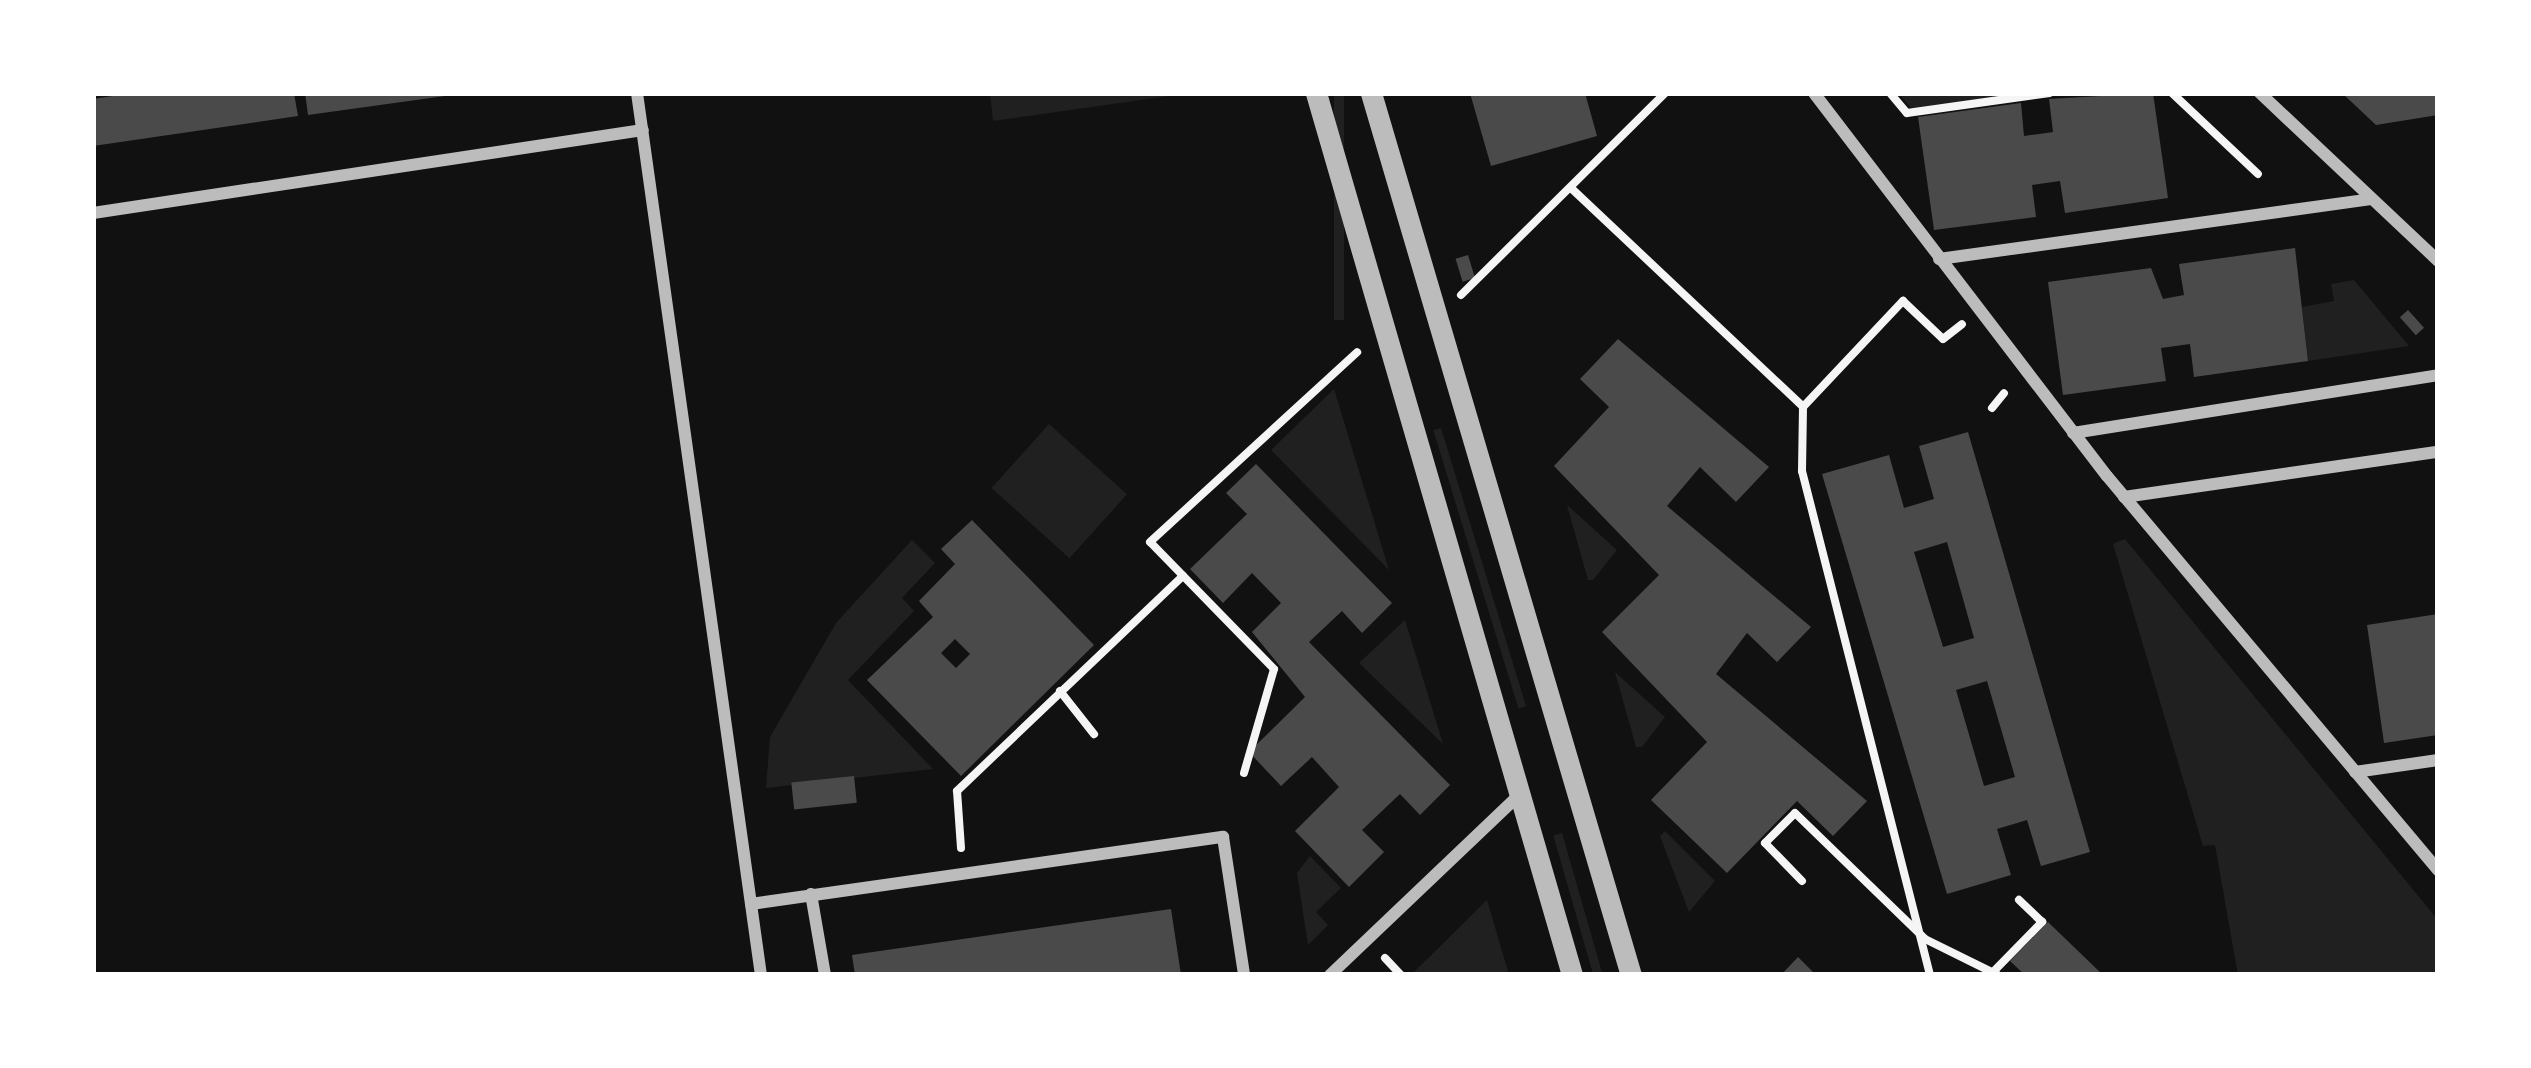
<!DOCTYPE html>
<style>
body{margin:0}
#map{position:relative;width:2531px;height:1068px;overflow:hidden;background:#111;font-family:Cabin,sans-serif}
div>[style]{position:absolute}
[style*='--x']{left:calc(var(--x)*1px);top:calc(var(--y)*1px);width:calc(var(--w)*1px);rotate:calc(var(--a)*1deg)}
.green>*{inset:0;background:#202020;transform-origin:0 0}
.building>*{inset:0;background:#4a4a4a;transform-origin:0 0}
.path>*{height:8px;margin:-4px;padding:0 4px;transform-origin:4px;border-radius:4px;background:#f5f5f5}
.minor>*{height:12px;margin:-6px;padding:0 6px;transform-origin:6px;border-radius:6px;background:#bcbcbc}
.tertiary>*{height:21px;margin:-10.5px;padding:0 10.5px;transform-origin:10.5px;border-radius:10.5px;background:#bcbcbc}
span{translate:-50% -50%;white-space:nowrap;text-align:center;line-height:1.15;-webkit-text-stroke:9px #fff;paint-order:stroke}
.frame{position:absolute;inset:0;border:96px solid #fff;pointer-events:none}
</style>
<div id="map">
<div class="green">
<i style="clip-path:polygon(990px 93px,1190px 93px,993px 121px)"></i>
<i style="left:1334px;top:93px;width:10px;height:227px"></i>
<i style="clip-path:polygon(1898px 93px,2018px 93px,1912px 109px)"></i>
<i style="clip-path:polygon(2354px 280px,2409px 346px,2308px 361px,2302px 307px,2334px 301px,2331px 284px)"></i>
<i style="clip-path:polygon(1334px 389px,1389px 570px,1271px 450px)"></i>
<i style="left:1049px;top:424px;width:105px;height:86px;rotate:42deg"></i>
<i style="left:1441px;top:428px;width:291px;height:8px;rotate:73deg"></i>
<i style="clip-path:polygon(1567px 505px,1617px 550px,1593px 580px,1588px 580px)"></i>
<i style="clip-path:polygon(2125px 539px,2438px 920px,2438px 975px,2238px 975px,2215px 845px,2203px 846px,2113px 544px)"></i>
<i style="clip-path:polygon(912px 540px,935px 563px,902px 598px,914px 611px,848px 680px,933px 769px,766px 788px,770px 737px,836px 623px)"></i>
<i style="clip-path:polygon(1405px 620px,1443px 744px,1359px 663px)"></i>
<i style="clip-path:polygon(1615px 672px,1665px 717px,1642px 747px,1636px 747px)"></i>
<i style="clip-path:polygon(1665px 831px,1715px 881px,1689px 912px,1660px 836px)"></i>
<i style="left:1562px;top:833px;width:148px;height:9px;rotate:74deg"></i>
<i style="clip-path:polygon(1310px 856px,1341px 888px,1316px 912px,1328px 925px,1308px 945px,1297px 873px)"></i>
<i style="clip-path:polygon(1487px 900px,1509px 975px,1416px 975px,1413px 973px)"></i>
</div>
<div class="building">
<i style="clip-path:polygon(132px 93px,294px 93px,298px 116px,93px 146px,93px 99px)"></i>
<i style="clip-path:polygon(305px 93px,445px 93px,445px 96px,308px 115px)"></i>
<i style="clip-path:polygon(1470px 93px,1585px 93px,1597px 136px,1491px 166px)"></i>
<i style="clip-path:polygon(2153px 93px,2168px 198px,2065px 213px,2060px 181px,2032px 185px,2036px 217px,1934px 230px,1918px 117px,2021px 103px,2024px 136px,2053px 132px,2049px 99px)"></i>
<i style="clip-path:polygon(2342px 93px,2438px 93px,2438px 115px,2376px 125px)"></i>
<i style="clip-path:polygon(2295px 248px,2308px 361px,2194px 377px,2190px 344px,2161px 348px,2166px 381px,2063px 395px,2048px 282px,2151px 268px,2163px 299px,2184px 295px,2179px 264px)"></i>
<i style="left:1468px;top:255px;width:24px;height:13px;rotate:73deg"></i>
<i style="left:2408px;top:310px;width:24px;height:11px;rotate:48deg"></i>
<i style="clip-path:polygon(1618px 339px,1769px 467px,1736px 502px,1700px 467px,1667px 506px,1811px 627px,1777px 662px,1747px 633px,1716px 674px,1867px 801px,1833px 836px,1797px 801px,1727px 873px,1651px 800px,1707px 742px,1602px 632px,1659px 575px,1554px 466px,1609px 407px,1580px 379px)"></i>
<i style="clip-path:polygon(evenodd,1968px 432px,2090px 852px,2041px 866px,2027px 820px,1997px 829px,2011px 875px,1947px 894px,1822px 474px,1889px 455px,1904px 508px,1934px 499px,1919px 446px,1968px 432px,1947px 542px,1974px 638px,1943px 647px,1914px 552px,1947px 542px,1968px 432px,1987px 681px,2015px 777px,1984px 786px,1956px 690px,1987px 681px)"></i>
<i style="clip-path:polygon(1256px 464px,1392px 603px,1362px 633px,1342px 611px,1309px 642px,1450px 785px,1420px 815px,1400px 794px,1362px 830px,1384px 852px,1349px 887px,1295px 831px,1339px 787px,1312px 757px,1281px 786px,1249px 752px,1305px 697px,1252px 632px,1281px 603px,1252px 573px,1223px 603px,1190px 569px,1247px 514px,1226px 493px)"></i>
<i style="clip-path:polygon(evenodd,972px 520px,1094px 645px,961px 776px,867px 680px,933px 617px,919px 601px,955px 564px,941px 549px,972px 520px,955px 639px,970px 654px,956px 668px,941px 653px,955px 639px)"></i>
<i style="clip-path:polygon(2438px 614px,2438px 735px,2384px 743px,2367px 625px)"></i>
<i style="left:854px;top:776px;width:27px;height:63px;rotate:84deg"></i>
<i style="clip-path:polygon(1171px 909px,1181px 975px,855px 975px,852px 955px)"></i>
<i style="clip-path:polygon(2048px 922px,2103px 975px,2025px 975px,2010px 961px)"></i>
<i style="clip-path:polygon(1798px 957px,1816px 975px,1781px 975px)"></i>
</div>
<div class="path">
<i style="--x:1890;--y:93;--w:26;--a:50"></i>
<i style="--x:1907;--y:113;--w:144;--a:-8"></i>
<i style="--x:2172;--y:93;--w:118;--a:43.3"></i>
<i style="--x:1571;--y:188;--w:319;--a:43.3"></i>
<i style="--x:1461;--y:295;--w:287;--a:-44.7"></i>
<i style="--x:1992;--y:408;--w:19;--a:-51"></i>
<i style="--x:1060;--y:691;--w:55;--a:51.7"></i>
<i style="--x:1244;--y:773;--w:108;--a:-73.9"></i>
<i style="--x:1274;--y:669;--w:177;--a:-134.3"></i>
<i style="--x:1150;--y:542;--w:281;--a:-42.5"></i>
<i style="--x:961;--y:848;--w:57;--a:-94"></i>
<i style="--x:957;--y:791;--w:312;--a:-43.6"></i>
<i style="--x:1802;--y:881;--w:53;--a:-134.2"></i>
<i style="--x:1765;--y:843;--w:42;--a:-45"></i>
<i style="--x:1795;--y:813;--w:181;--a:44.1"></i>
<i style="--x:1925;--y:939;--w:81;--a:26.3"></i>
<i style="--x:1385;--y:958;--w:23;--a:47"></i>
<i style="--x:1994;--y:971;--w:69;--a:-45.6"></i>
<i style="--x:2042;--y:922;--w:32;--a:-136"></i>
<i style="--x:1930;--y:975;--w:520;--a:-104.25"></i>
<i style="--x:1802;--y:471;--w:64;--a:-89.1"></i>
<i style="--x:1803;--y:407;--w:146;--a:-46.7"></i>
<i style="--x:1903;--y:301;--w:55;--a:43.5"></i>
<i style="--x:1943;--y:339;--w:24;--a:-38"></i>
</div>
<div class="minor">
<i style="--x:637;--y:93;--w:891;--a:82"></i>
<i style="--x:1814;--y:93;--w:482;--a:52.6"></i>
<i style="--x:2107;--y:476;--w:515;--a:49.97"></i>
<i style="--x:2260;--y:93;--w:245;--a:43.3"></i>
<i style="--x:93;--y:213;--w:556;--a:-8.58"></i>
<i style="--x:1939;--y:259;--w:436;--a:-7.9"></i>
<i style="--x:2073;--y:433;--w:370;--a:-9"></i>
<i style="--x:2124;--y:497;--w:317;--a:-8.2"></i>
<i style="--x:2355;--y:772;--w:84;--a:-8.2"></i>
<i style="--x:811;--y:894;--w:82;--a:80.2"></i>
<i style="--x:751;--y:904;--w:477;--a:-8.1"></i>
<i style="--x:1223;--y:837;--w:140;--a:81.3"></i>
<i style="--x:1330;--y:975;--w:262;--a:-43.6"></i>
</div>
<div class="tertiary">
<i style="--x:1316;--y:93;--w:918;--a:73.81"></i>
<i style="--x:1371;--y:93;--w:920;--a:73.58"></i>
</div>
<div class="frame"></div>
</div>
